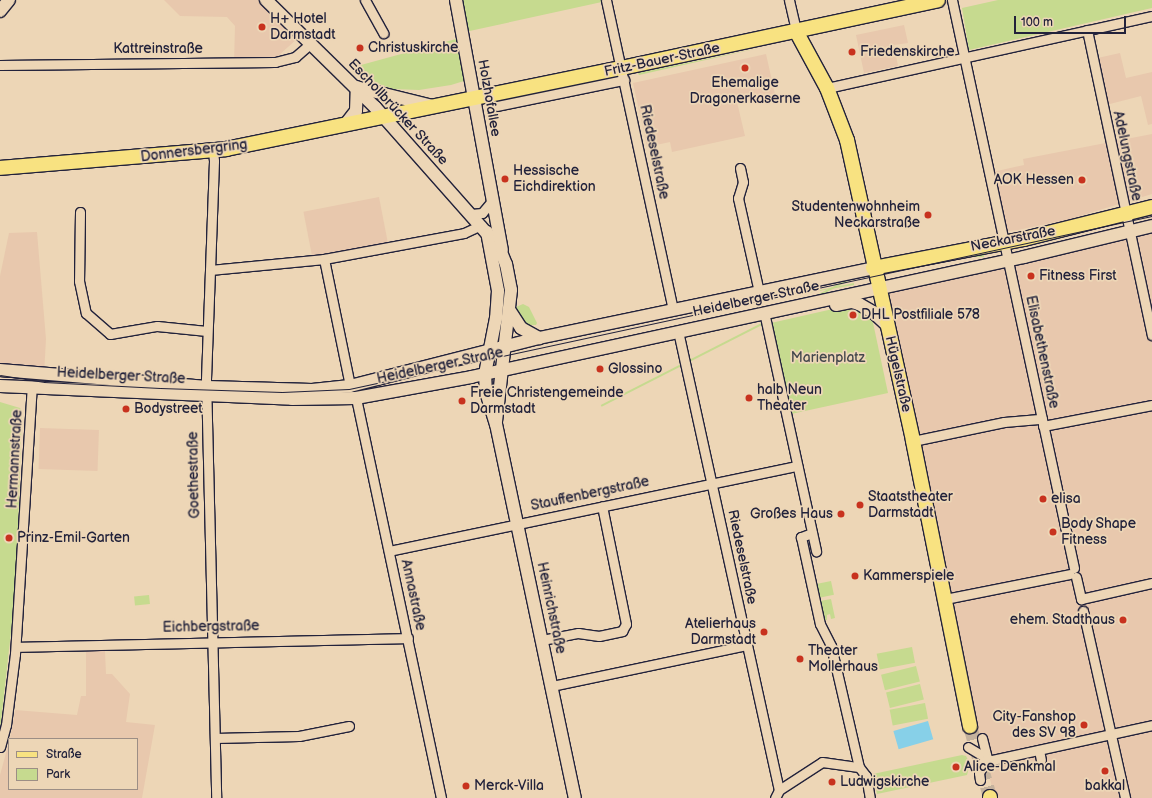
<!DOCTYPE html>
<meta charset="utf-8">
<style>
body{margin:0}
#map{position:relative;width:1152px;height:798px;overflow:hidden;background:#edd6b6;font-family:"Balsamiq Sans",sans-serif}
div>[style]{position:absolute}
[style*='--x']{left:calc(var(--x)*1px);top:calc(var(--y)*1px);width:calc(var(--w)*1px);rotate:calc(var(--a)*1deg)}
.built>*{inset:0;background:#e8c8ad;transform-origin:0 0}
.green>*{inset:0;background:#c6da8f;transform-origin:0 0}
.water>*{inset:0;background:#87d0e8;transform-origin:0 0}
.primary-tunnel>*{height:14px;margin-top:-7px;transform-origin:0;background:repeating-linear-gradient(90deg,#c4b29d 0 14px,transparent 0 21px)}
.roads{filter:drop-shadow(1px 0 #22223b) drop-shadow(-1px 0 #22223b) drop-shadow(0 1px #22223b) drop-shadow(0 -1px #22223b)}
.street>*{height:9px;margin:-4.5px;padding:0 4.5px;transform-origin:4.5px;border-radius:4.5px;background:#edd6b6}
.secondary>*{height:12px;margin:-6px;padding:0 6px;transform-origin:6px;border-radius:6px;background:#edd6b6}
.primary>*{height:14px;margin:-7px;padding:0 7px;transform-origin:7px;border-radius:7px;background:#f8e281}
.tram>*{height:1px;margin:-0.5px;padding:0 0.5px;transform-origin:0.5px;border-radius:0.5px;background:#22223b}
.dots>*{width:11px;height:11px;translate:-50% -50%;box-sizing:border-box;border:2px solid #edd6b6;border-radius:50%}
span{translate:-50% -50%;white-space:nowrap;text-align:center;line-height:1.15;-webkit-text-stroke:3.5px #edd6b6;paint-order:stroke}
.poi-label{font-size:14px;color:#22223b}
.left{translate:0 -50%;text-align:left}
.right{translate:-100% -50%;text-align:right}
.street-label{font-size:14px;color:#22223b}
.park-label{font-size:14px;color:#43474c}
.legend{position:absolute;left:8px;top:738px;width:130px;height:52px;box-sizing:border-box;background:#edd6b6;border:1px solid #9c8e85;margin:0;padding:5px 7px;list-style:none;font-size:12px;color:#22223b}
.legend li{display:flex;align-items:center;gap:8px;height:20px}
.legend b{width:20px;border:1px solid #9c8e85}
.scale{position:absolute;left:1014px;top:16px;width:112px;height:18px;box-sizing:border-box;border:2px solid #22223b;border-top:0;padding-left:5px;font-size:12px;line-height:14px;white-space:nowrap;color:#22223b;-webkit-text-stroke:3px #edd6b6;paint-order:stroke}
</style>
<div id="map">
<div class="built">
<i style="clip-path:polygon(164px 0,261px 0,298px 38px,278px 56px,279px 61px,234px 63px,235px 26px,227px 17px,180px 16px)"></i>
<i style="clip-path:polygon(904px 25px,908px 43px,894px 45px,898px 66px,864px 73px,856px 35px)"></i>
<i style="clip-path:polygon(1120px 53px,1126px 78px,1152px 72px,1152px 124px,1148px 125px,1141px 96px,1102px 106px,1093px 59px)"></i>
<i style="clip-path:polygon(766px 54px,775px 94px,737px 102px,745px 136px,672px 152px,670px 142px,647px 147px,633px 83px)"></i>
<i style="clip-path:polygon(1152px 134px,1152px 194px,1070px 219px,1018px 230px,996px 232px,984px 174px,1024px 165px,1023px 159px)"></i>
<i style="left:379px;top:197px;width:46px;height:77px;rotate:79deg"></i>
<i style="clip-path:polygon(1152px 226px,1152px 798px,995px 798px,975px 723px,889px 290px)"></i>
<i style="clip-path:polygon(37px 232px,46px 339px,44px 375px,0 370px,0 276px,9px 233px)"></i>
<i style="left:40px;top:428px;width:59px;height:41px;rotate:2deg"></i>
<i style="clip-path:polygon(86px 651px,105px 651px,106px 674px,112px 674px,130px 694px,126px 722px,155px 725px,142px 798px,0 798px,0 775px,9px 742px,9px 789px,137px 789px,137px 739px,10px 739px,15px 710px,77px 715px,81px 696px,86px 696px)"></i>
</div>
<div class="green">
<i style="clip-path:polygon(459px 0,611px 0,465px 32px)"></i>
<i style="clip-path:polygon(998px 0,1152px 0,1152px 8px,969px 50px,962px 8px)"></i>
<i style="clip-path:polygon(456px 39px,464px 81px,451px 85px,419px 90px,393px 89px,368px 80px,350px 68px)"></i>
<i style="clip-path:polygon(759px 48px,639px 75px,638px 73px)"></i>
<i style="left:984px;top:255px;width:2px;height:85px;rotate:90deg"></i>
<i style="left:852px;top:277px;width:2px;height:282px;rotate:63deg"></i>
<i style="clip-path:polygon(854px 283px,854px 285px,801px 294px)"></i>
<i style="clip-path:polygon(523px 304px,529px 307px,537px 323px,536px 325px,528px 325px,521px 321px,515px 311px,516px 307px)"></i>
<i style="clip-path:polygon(846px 306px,861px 309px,872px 318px,888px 393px,791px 414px,771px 323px)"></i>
<i style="clip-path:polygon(0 402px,20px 408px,22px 411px,16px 587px,0 731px)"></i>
<i style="left:831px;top:581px;width:14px;height:15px;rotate:78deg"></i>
<i style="left:149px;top:595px;width:9px;height:15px;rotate:84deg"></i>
<i style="clip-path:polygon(831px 599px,835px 618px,831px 619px,830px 614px,827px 615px,827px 620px,825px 620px,820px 601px)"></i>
<i style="left:912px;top:647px;width:16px;height:36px;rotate:79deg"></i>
<i style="left:916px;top:666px;width:16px;height:36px;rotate:76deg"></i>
<i style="left:920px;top:684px;width:16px;height:35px;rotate:76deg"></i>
<i style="left:925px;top:703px;width:16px;height:36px;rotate:79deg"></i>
<i style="clip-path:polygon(962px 755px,966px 756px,970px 764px,967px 775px,877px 794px,873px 774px)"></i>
</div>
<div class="water">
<i style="left:928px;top:721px;width:19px;height:36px;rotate:74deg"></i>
</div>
<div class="primary-tunnel">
<i style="--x:970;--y:726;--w:74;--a:74.3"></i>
</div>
<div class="roads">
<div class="street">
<i style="--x:365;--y:0;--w:38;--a:61"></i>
<i style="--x:606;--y:0;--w:316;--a:77.8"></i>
<i style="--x:789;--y:0;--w:32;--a:77"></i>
<i style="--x:952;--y:0;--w:581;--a:77.88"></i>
<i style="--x:1087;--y:30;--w:312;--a:78"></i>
<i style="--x:0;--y:65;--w:275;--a:-0.6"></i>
<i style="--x:275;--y:62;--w:21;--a:-14"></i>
<i style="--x:295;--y:57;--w:20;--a:-41"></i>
<i style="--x:827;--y:88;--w:333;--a:-12.5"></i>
<i style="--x:497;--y:106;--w:130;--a:-11.6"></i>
<i style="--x:213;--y:151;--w:10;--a:84"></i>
<i style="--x:214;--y:161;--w:218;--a:92.1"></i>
<i style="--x:206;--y:379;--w:419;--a:88.6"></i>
<i style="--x:740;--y:168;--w:14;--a:78"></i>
<i style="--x:743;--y:182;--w:17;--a:107"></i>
<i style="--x:738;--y:198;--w:96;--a:77.4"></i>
<i style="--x:80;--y:212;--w:69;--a:90.8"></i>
<i style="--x:79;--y:281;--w:33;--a:78"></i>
<i style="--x:86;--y:313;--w:32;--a:41"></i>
<i style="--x:110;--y:334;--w:48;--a:-9.7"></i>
<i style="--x:157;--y:326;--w:50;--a:5.7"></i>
<i style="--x:471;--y:214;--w:11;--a:-5"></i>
<i style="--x:482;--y:213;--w:17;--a:-50"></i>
<i style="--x:324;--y:259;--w:130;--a:78.4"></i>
<i style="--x:210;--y:270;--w:115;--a:-5.5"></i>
<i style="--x:324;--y:259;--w:142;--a:-10.5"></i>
<i style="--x:464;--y:233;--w:19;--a:-25"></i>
<i style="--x:764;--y:312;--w:245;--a:77.7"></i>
<i style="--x:678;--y:331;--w:470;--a:77.6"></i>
<i style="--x:356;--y:398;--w:409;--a:78"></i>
<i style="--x:1043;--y:426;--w:111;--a:-10.9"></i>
<i style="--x:913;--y:441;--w:93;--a:-11.8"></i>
<i style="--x:1004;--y:422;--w:38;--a:-5"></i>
<i style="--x:812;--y:533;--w:12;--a:160"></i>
<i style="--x:801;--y:537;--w:89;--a:77.7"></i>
<i style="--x:820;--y:624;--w:25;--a:63"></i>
<i style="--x:831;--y:646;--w:124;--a:77"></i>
<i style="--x:389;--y:551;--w:417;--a:-11.8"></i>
<i style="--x:1076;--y:577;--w:23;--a:77"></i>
<i style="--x:1081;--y:599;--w:73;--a:-12.7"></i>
<i style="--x:945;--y:599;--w:127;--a:-11.3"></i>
<i style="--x:1083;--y:611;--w:192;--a:77.3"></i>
<i style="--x:542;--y:640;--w:37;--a:-11"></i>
<i style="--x:578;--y:633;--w:21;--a:8"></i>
<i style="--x:599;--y:636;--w:24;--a:-12"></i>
<i style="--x:622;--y:631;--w:8;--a:-60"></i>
<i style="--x:626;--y:624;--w:120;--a:-101.5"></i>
<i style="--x:16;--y:647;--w:392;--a:-1.3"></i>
<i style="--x:552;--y:686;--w:199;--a:-11.9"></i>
<i style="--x:215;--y:738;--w:84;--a:-1.4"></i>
<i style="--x:299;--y:736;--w:51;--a:-11.3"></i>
<i style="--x:982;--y:738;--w:21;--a:76"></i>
<i style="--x:0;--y:747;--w:23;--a:-75"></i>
<i style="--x:6;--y:725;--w:72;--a:-82.8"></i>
<i style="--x:15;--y:654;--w:268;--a:-86.4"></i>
<i style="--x:968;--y:747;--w:26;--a:31"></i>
<i style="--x:1039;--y:750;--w:10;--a:79"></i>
<i style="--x:983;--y:762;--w:173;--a:-12.3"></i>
<i style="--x:980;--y:780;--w:7;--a:-98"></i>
<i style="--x:979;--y:773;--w:17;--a:-62"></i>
<i style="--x:775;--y:798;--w:9;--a:-63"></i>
<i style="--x:779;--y:790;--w:51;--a:-33.1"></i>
<i style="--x:822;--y:762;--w:37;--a:8"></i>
<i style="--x:859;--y:767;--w:11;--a:52"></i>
<i style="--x:866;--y:776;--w:22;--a:80"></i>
</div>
<div class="secondary">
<i style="--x:266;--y:0;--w:153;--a:44.5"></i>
<i style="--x:375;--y:107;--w:187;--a:48.5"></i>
<i style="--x:499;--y:247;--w:18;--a:68"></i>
<i style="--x:506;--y:264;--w:26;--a:79"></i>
<i style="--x:511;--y:290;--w:132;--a:96.5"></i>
<i style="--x:456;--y:0;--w:254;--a:79.6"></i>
<i style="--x:0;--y:11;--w:14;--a:-51"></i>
<i style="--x:360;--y:88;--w:75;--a:13.9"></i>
<i style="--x:345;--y:125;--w:18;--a:-52"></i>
<i style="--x:356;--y:111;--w:24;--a:-88"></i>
<i style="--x:487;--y:232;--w:60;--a:79.4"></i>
<i style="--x:498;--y:291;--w:27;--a:94"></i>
<i style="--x:496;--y:318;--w:57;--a:101.1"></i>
<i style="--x:485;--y:374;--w:18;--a:87"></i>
<i style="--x:486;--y:392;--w:34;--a:73"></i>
<i style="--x:496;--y:424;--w:382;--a:78.1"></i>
<i style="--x:836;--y:305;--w:16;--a:-11"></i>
<i style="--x:852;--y:302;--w:7;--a:16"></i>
<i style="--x:859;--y:304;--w:16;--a:30"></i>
<i style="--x:873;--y:312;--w:18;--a:43"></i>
<i style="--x:510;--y:311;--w:20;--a:57"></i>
<i style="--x:521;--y:328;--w:21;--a:29"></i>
<i style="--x:0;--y:370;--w:208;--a:4.7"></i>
<i style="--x:207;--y:387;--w:105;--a:1.6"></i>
<i style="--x:312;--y:390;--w:38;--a:-6"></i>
<i style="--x:350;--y:386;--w:195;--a:-14.3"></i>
<i style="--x:539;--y:338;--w:341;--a:-11.8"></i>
<i style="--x:0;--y:386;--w:292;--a:2.5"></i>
<i style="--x:292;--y:399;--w:64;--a:-0.9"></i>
<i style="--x:356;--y:398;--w:117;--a:-10.3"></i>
<i style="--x:471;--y:377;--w:566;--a:-12.24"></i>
<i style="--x:1024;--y:257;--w:132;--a:-13.6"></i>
</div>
<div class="primary">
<i style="--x:796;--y:31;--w:65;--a:61.5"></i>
<i style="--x:827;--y:88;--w:56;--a:69"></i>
<i style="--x:847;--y:140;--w:308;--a:77.6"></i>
<i style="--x:913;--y:441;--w:291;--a:78.7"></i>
<i style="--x:0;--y:168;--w:227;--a:-4.8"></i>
<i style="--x:226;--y:149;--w:404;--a:-11.6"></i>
<i style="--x:622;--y:68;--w:323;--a:-12.1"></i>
<i style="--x:873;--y:268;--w:154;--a:-10.9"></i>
<i style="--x:1024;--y:239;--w:132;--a:-14"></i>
<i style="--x:990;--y:797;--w:1;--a:90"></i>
</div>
</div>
<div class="tram">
<i style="--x:0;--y:375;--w:45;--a:9"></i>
<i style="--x:44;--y:382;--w:116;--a:3"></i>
<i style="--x:160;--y:388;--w:122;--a:1.9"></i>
<i style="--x:282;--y:392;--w:67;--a:-2.6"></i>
<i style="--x:349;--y:389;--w:821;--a:-12.16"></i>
</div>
<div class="dots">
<i style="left:262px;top:27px;background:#c8321e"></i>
<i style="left:360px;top:48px;background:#c8321e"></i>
<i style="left:852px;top:52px;background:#c8321e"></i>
<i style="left:745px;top:68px;background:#c8321e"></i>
<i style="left:505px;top:179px;background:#c8321e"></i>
<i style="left:1082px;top:180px;background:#c8321e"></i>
<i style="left:928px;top:215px;background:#c8321e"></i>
<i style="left:1031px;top:276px;background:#c8321e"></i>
<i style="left:853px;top:315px;background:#c8321e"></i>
<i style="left:600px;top:369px;background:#c8321e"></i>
<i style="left:749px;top:398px;background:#c8321e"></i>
<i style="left:462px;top:401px;background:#c8321e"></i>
<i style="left:126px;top:409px;background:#c8321e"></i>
<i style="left:1043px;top:499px;background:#c8321e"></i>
<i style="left:860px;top:505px;background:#c8321e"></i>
<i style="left:841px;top:514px;background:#c8321e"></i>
<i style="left:1053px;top:532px;background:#c8321e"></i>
<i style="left:9px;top:538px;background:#c8321e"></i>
<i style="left:855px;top:576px;background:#c8321e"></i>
<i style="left:1123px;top:620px;background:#c8321e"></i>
<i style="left:764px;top:632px;background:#c8321e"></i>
<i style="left:800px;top:659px;background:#c8321e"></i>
<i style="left:1084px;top:725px;background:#c8321e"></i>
<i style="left:956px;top:767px;background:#c8321e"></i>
<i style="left:1105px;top:771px;background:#c8321e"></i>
<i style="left:832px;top:782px;background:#c8321e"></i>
<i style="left:466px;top:786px;background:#c8321e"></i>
</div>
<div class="poi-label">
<span class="left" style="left:270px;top:27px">H+ Hotel<br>Darmstadt</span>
<span class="left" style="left:368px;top:48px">Christuskirche</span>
<span class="left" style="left:860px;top:52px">Friedenskirche</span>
<span style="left:745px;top:91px">Ehemalige<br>Dragonerkaserne</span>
<span class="left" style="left:513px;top:179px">Hessische<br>Eichdirektion</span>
<span class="right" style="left:1074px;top:180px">AOK Hessen</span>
<span class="right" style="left:920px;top:215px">Studentenwohnheim<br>Neckarstraße</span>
<span class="left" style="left:1039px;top:276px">Fitness First</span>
<span class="left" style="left:861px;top:315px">DHL Postfiliale 578</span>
<span class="left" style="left:608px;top:369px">Glossino</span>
<span class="left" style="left:757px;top:398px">halb Neun<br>Theater</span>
<span class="left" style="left:470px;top:401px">Freie Christengemeinde<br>Darmstadt</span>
<span class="left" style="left:134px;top:409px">Bodystreet</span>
<span class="left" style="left:868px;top:505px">Staatstheater<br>Darmstadt</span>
<span class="left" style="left:1051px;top:499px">elisa</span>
<span class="right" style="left:833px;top:514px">Großes Haus</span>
<span class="left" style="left:1061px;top:532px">Body Shape<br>Fitness</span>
<span class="left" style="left:17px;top:538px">Prinz-Emil-Garten</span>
<span class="left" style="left:863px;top:576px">Kammerspiele</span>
<span class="right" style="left:1115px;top:620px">ehem. Stadthaus</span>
<span class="right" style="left:756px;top:632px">Atelierhaus<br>Darmstadt</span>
<span class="left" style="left:808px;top:659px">Theater<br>Mollerhaus</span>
<span class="right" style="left:1076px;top:725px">City-Fanshop<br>des SV 98</span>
<span class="left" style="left:964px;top:767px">Alice-Denkmal</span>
<span class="left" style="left:840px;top:782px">Ludwigskirche</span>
<span class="left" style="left:474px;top:786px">Merck-Villa</span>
<span style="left:1105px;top:786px">bakkal</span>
</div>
<div class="street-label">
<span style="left:158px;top:49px">Kattreinstraße</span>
<span style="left:662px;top:60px;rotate:-12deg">Fritz-Bauer-Straße</span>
<span style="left:489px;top:98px;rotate:80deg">Holzhofallee</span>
<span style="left:398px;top:112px;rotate:47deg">Eschollbrücker Straße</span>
<span style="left:194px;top:151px;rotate:-7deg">Donnersbergring</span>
<span style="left:654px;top:152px;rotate:78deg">Riedeselstraße</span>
<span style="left:1127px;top:156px;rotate:78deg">Adelungstraße</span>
<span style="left:1013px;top:239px;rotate:-11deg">Neckarstraße</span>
<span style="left:756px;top:299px;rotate:-12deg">Heidelberger Straße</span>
<span style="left:1042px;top:352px;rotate:78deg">Elisabethenstraße</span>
<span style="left:440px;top:366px;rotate:-12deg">Heidelberger Straße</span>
<span style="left:898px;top:374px;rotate:77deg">Hügelstraße</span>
<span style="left:121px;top:376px;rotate:3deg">Heidelberger Straße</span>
<span style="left:15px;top:459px;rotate:-87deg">Hermannstraße</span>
<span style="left:194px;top:475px;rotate:-91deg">Goethestraße</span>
<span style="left:590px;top:494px;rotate:-12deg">Stauffenbergstraße</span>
<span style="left:742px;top:557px;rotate:78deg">Riedeselstraße</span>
<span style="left:413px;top:595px;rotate:78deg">Annastraße</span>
<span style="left:551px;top:608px;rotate:78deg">Heinrichstraße</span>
<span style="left:211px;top:627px;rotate:-1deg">Eichbergstraße</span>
</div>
<div class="park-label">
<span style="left:828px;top:358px">Marienplatz</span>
</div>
<ul class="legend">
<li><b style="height:5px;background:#f8e281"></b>Straße</li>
<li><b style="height:11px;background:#c6da8f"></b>Park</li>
</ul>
<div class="scale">100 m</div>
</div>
